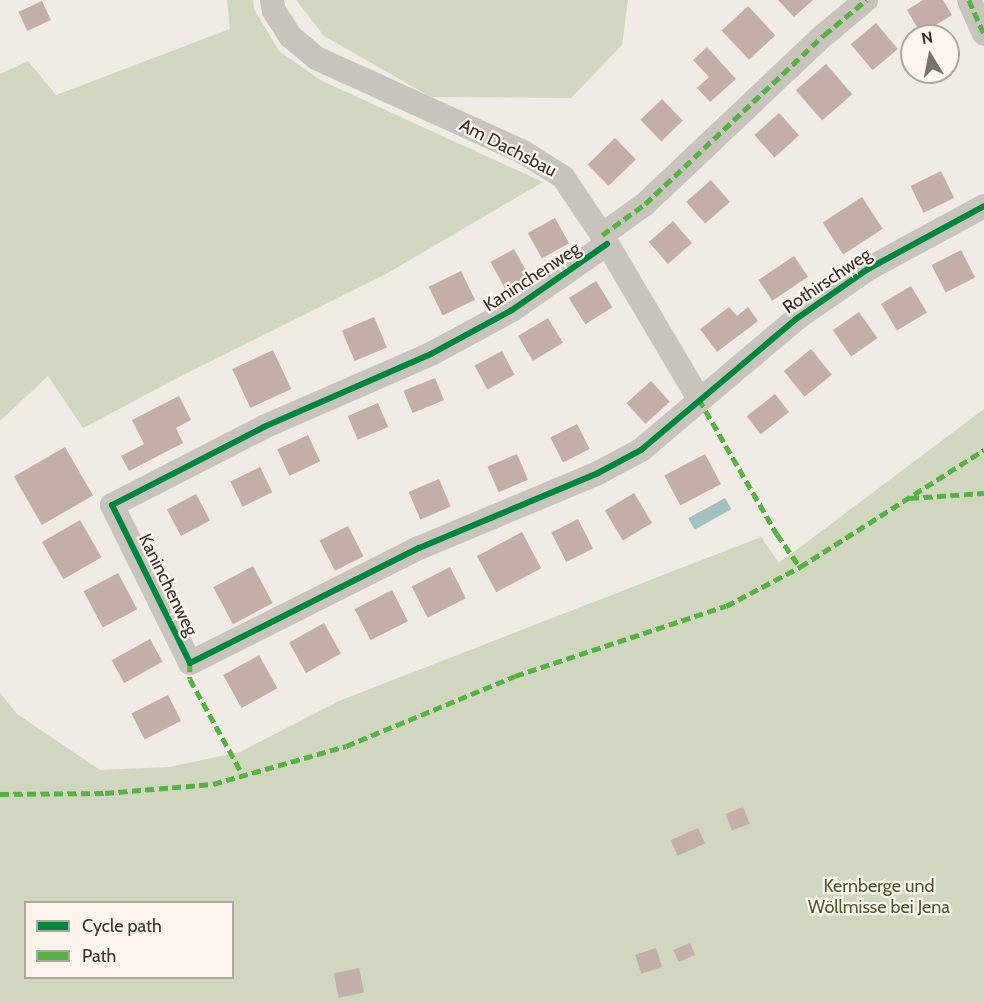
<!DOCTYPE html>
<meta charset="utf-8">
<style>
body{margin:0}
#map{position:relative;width:984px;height:1003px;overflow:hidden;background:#f0ebe5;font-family:Cabin,sans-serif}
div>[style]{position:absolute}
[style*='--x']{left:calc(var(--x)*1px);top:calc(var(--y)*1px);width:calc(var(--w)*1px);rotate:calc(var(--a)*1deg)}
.green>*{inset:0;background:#d1d6bf}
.water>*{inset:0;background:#a1c2c1;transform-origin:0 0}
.building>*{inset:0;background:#c3afa7;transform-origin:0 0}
.minor>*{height:24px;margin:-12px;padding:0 12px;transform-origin:12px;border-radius:12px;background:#c9c3be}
.quiet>*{height:4.5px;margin-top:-2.25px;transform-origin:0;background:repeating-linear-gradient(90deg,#57b246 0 9px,transparent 0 13.5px)}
.cycleway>*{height:6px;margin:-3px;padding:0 3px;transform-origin:3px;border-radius:3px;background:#00873e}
span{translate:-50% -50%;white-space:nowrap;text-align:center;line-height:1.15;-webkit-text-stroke:4.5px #fbf5ee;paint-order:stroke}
.street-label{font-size:18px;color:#3b302b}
.park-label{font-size:18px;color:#4a5a2e}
.legend{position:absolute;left:24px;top:901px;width:210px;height:78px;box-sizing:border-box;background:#fbf5ee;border:2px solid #aea6a0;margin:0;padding:8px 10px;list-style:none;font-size:18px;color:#3b302b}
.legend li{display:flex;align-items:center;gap:12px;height:30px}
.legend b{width:30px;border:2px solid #aea6a0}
.north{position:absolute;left:900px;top:24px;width:60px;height:60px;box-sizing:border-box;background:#fbf5ee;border:2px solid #aea6a0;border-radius:50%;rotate:350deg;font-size:16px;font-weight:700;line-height:24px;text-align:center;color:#3b302b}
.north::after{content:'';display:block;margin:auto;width:21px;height:27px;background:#7a716c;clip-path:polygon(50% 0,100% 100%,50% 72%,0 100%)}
</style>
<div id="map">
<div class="green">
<i style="clip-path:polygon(227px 0,253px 0,254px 9px,279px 51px,320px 80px,543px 182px,386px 274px,187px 373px,83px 428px,48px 376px,0 421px,0 74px,28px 61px,56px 95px,230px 29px)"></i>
<i style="clip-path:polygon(296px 0,628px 0,622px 45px,571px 98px,431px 97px,324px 36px)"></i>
<i style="clip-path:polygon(evenodd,984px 409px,984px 1003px,0 1003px,0 693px,17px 714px,100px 770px,169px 767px,240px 752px,339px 701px,761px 537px,779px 563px,984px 409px,26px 902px,232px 902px,232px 978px,26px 978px,26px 902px)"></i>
</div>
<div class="water">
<i style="left:725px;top:498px;width:13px;height:42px;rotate:61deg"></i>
</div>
<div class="building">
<i style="clip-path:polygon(778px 0,813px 0,794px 17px)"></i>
<i style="clip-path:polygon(923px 0,943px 0,952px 15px,921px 34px,907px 10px)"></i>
<i style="left:42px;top:1px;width:21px;height:26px;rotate:65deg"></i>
<i style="left:748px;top:6px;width:40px;height:36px;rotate:47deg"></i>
<i style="left:876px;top:23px;width:34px;height:33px;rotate:50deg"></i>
<i style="clip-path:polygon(707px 47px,736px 79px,710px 102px,697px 88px,709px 77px,693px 60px)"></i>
<i style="left:826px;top:64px;width:40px;height:40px;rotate:49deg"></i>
<i style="left:662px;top:99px;width:30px;height:30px;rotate:46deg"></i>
<i style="left:779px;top:113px;width:30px;height:33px;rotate:48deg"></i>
<i style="left:615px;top:138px;width:30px;height:38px;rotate:46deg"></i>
<i style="left:941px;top:171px;width:30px;height:34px;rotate:64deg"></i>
<i style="left:711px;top:180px;width:29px;height:33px;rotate:49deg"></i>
<i style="left:862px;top:197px;width:38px;height:47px;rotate:57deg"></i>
<i style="left:555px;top:218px;width:29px;height:31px;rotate:61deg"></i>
<i style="left:673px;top:221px;width:29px;height:32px;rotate:49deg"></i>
<i style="left:514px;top:249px;width:31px;height:27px;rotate:61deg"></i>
<i style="left:961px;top:250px;width:31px;height:33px;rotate:63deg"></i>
<i style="left:794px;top:256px;width:25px;height:43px;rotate:56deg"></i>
<i style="left:461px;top:271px;width:32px;height:36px;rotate:64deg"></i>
<i style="left:596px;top:281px;width:31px;height:32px;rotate:58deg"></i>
<i style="left:911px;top:286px;width:31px;height:35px;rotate:59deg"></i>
<i style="clip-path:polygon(729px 307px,737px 316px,748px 307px,758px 321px,717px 352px,700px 329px)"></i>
<i style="left:859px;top:312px;width:32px;height:32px;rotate:55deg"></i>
<i style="left:374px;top:317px;width:33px;height:35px;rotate:67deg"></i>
<i style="left:548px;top:318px;width:29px;height:35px;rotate:59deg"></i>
<i style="left:811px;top:349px;width:33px;height:35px;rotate:51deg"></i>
<i style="left:273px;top:350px;width:43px;height:45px;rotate:65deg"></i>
<i style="left:502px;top:351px;width:27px;height:31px;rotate:62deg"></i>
<i style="left:435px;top:378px;width:24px;height:34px;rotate:68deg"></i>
<i style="left:651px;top:381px;width:28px;height:33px;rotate:48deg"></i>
<i style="left:775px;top:394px;width:23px;height:36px;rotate:52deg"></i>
<i style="clip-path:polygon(179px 396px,191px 420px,176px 428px,183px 443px,129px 471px,121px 456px,144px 444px,132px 420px)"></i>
<i style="left:378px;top:403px;width:26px;height:33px;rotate:67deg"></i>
<i style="left:577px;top:424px;width:28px;height:30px;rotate:63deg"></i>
<i style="left:308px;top:435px;width:29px;height:34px;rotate:65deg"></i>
<i style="left:65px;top:447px;width:56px;height:59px;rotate:60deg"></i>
<i style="left:517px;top:454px;width:28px;height:32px;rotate:67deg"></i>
<i style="left:705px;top:454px;width:34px;height:46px;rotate:62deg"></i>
<i style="left:260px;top:467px;width:28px;height:33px;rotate:64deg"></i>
<i style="left:439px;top:479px;width:30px;height:33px;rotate:67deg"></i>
<i style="left:634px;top:493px;width:35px;height:34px;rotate:59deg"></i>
<i style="left:196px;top:494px;width:30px;height:33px;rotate:62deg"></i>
<i style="left:578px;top:519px;width:33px;height:30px;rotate:63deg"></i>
<i style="left:80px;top:520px;width:43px;height:44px;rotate:60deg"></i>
<i style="left:348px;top:526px;width:34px;height:32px;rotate:63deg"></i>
<i style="left:522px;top:532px;width:41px;height:51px;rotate:62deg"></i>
<i style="left:253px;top:566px;width:42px;height:45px;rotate:62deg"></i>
<i style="left:450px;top:567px;width:35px;height:43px;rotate:63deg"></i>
<i style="left:118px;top:573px;width:41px;height:39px;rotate:62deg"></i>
<i style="left:392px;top:590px;width:35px;height:42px;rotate:63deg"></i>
<i style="left:324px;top:623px;width:35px;height:40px;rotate:61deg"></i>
<i style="left:150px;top:639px;width:26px;height:44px;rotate:61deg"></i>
<i style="left:259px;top:655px;width:38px;height:41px;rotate:61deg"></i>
<i style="left:168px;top:695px;width:29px;height:41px;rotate:63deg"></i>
<i style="left:743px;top:807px;width:18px;height:19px;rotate:68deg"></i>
<i style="left:698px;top:828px;width:17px;height:30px;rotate:66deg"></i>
<i style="left:690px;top:943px;width:13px;height:18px;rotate:67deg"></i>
<i style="left:656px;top:948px;width:20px;height:22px;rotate:72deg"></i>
<i style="left:359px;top:968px;width:25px;height:26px;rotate:78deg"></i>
</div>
<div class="minor">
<i style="--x:272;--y:0;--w:11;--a:80"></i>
<i style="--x:274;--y:11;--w:30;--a:57"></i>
<i style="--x:290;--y:36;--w:34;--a:40"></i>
<i style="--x:316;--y:58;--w:227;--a:24.4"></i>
<i style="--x:523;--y:152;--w:47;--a:32"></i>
<i style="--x:563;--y:177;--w:70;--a:56.1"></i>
<i style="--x:602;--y:235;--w:191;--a:59.4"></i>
<i style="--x:969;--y:0;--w:37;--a:66"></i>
<i style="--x:602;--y:235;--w:53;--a:-35.8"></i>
<i style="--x:645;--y:204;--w:246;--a:-43.4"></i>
<i style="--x:824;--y:35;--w:55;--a:-39.8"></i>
<i style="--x:607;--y:244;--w:116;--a:145.2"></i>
<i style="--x:512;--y:310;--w:92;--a:151.5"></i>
<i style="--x:431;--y:354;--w:182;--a:156.4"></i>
<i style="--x:264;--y:427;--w:171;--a:152.8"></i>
<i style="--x:112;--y:505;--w:176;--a:63.7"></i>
<i style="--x:190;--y:663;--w:256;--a:-26.7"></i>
<i style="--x:419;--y:548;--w:194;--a:-22.7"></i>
<i style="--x:598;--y:473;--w:49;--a:-28.1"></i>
<i style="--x:641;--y:450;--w:203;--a:-40.2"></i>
<i style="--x:796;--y:319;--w:88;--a:-34.8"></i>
<i style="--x:868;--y:269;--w:132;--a:-28.5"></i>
</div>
<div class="quiet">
<i style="--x:969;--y:0;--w:37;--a:66"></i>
<i style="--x:602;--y:235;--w:53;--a:-35.8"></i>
<i style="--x:645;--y:204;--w:246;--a:-43.4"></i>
<i style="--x:824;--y:35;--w:55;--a:-39.8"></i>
<i style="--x:699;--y:399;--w:156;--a:60"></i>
<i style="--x:777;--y:534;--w:40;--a:55.1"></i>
<i style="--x:910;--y:498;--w:74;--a:-3.9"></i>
<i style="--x:190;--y:663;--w:16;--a:90"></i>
<i style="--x:190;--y:679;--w:110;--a:61.1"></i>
<i style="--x:0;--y:794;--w:105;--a:-0.5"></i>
<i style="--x:105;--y:793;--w:108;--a:-4.8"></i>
<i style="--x:213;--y:784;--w:138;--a:-15.9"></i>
<i style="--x:346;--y:746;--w:183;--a:-22.5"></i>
<i style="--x:515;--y:676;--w:222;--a:-18.4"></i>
<i style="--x:726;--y:606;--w:84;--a:-27.8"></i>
<i style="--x:800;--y:567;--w:218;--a:-32.5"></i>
</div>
<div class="cycleway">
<i style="--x:607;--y:244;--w:116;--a:145.2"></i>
<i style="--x:512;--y:310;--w:92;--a:151.5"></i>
<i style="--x:431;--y:354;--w:182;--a:156.4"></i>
<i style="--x:264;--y:427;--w:171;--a:152.8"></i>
<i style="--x:112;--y:505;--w:176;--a:63.7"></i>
<i style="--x:190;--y:663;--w:256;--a:-26.7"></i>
<i style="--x:419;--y:548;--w:194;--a:-22.7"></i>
<i style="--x:598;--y:473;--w:49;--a:-28.1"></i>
<i style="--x:641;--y:450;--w:203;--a:-40.2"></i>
<i style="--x:796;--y:319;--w:88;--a:-34.8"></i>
<i style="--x:868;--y:269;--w:132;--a:-28.5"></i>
</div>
<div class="street-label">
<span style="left:508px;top:148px;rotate:27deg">Am Dachsbau</span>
<span style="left:532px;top:277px;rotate:-33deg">Kaninchenweg</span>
<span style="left:827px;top:281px;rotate:-34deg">Rothirschweg</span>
<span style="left:168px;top:585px;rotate:64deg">Kaninchenweg</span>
</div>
<div class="park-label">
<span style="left:879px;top:897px">Kernberge und<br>Wöllmisse bei Jena</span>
</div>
<ul class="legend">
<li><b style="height:8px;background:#00873e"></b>Cycle path</li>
<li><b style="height:8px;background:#57b246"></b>Path</li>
</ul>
<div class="north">N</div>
</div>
